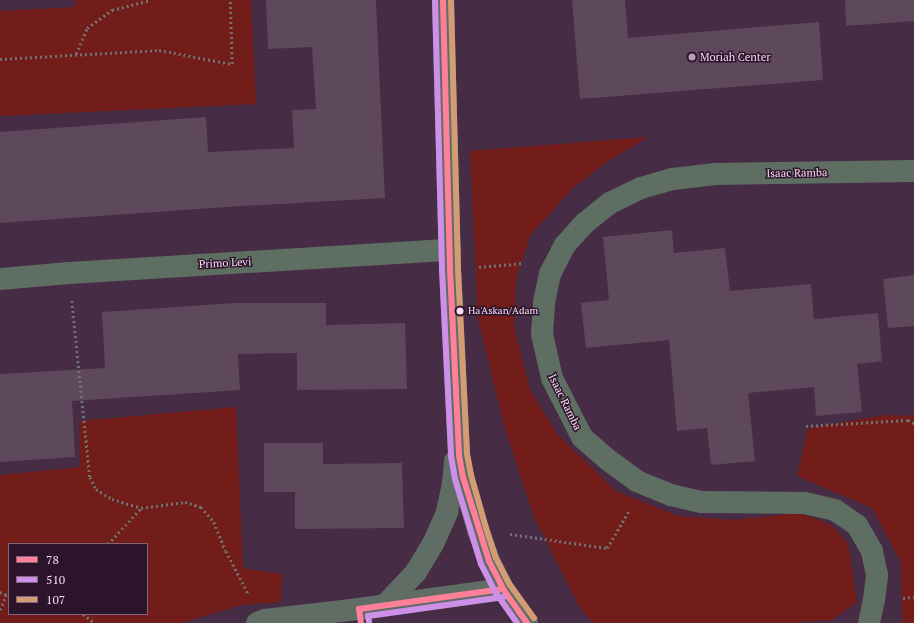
<!DOCTYPE html>
<style>
body{margin:0}
#map{position:relative;width:914px;height:623px;overflow:hidden;background:#472c45;font-family:"PT Serif",serif}
div>[style]{position:absolute}
[style*='--x']{left:calc(var(--x)*1px);top:calc(var(--y)*1px);width:calc(var(--w)*1px);rotate:calc(var(--a)*1deg)}
.green>*{inset:0;background:#721d19}
.building>*{inset:0;background:#5e485c}
.path>*{height:2.5px;margin-top:-1.25px;transform-origin:0;background:repeating-linear-gradient(90deg,#6f7371 0 2px,transparent 0 5px)}
.street>*{height:22px;margin:-11px;padding:0 11px;transform-origin:11px;border-radius:11px;background:#5e6e63}
.secondary>*{height:22px;margin:-11px;padding:0 11px;transform-origin:11px;border-radius:11px;background:#606d65}
.bus-1>*{height:6px;margin:-3px;padding:0 3px;transform-origin:3px;border-radius:3px;background:#ff8098}
.bus-2>*{height:6px;margin:-3px;padding:0 3px;transform-origin:3px;border-radius:3px;background:#ce8fe9}
.bus-3>*{height:6px;margin:-3px;padding:0 3px;transform-origin:3px;border-radius:3px;background:#d39c74}
.dots>*{width:11px;height:11px;translate:-50% -50%;box-sizing:border-box;border:2px solid #2c152a;border-radius:50%}
span{translate:-50% -50%;white-space:nowrap;text-align:center;line-height:1.15;-webkit-text-stroke:3px #2c152a;paint-order:stroke}
.bus-label{font-size:10px;color:#fbdbf7}
.left{translate:0 -50%;text-align:left}
.poi-label{font-size:11px;color:#fbdbf7}
.street-label{font-size:11px;color:#fbdbf7}
.legend{position:absolute;left:8px;top:543px;width:140px;height:72px;box-sizing:border-box;background:#2c152a;border:1px solid #7f647c;margin:0;padding:5px 7px;list-style:none;font-size:12px;color:#fbdbf7}
.legend li{display:flex;align-items:center;gap:8px;height:20px}
.legend b{width:20px;border:1px solid #7f647c}
</style>
<div id="map">
<div class="green">
<i style="clip-path:polygon(75px 0,251px 0,256px 104px,0 116px,0 11px,75px 7px)"></i>
<i style="clip-path:polygon(648px 137px,608px 161px,574px 187px,531px 234px,516px 278px,514px 327px,530px 390px,558px 435px,616px 491px,678px 516px,734px 520px,800px 513px,831px 525px,848px 543px,857px 602px,832px 620px,787px 623px,593px 623px,580px 608px,534px 517px,504px 425px,478px 319px,470px 151px)"></i>
<i style="clip-path:polygon(evenodd,236px 407px,243px 568px,282px 574px,281px 602px,242px 605px,181px 623px,0 623px,0 475px,80px 467px,79px 421px,236px 407px,9px 544px,147px 544px,147px 614px,9px 614px,9px 544px)"></i>
<i style="clip-path:polygon(885px 415px,914px 416px,914px 623px,902px 623px,901px 562px,872px 508px,797px 476px,808px 428px)"></i>
</div>
<div class="building">
<i style="clip-path:polygon(266px 0,376px 0,385px 198px,226px 207px,0 223px,0 132px,206px 117px,208px 152px,294px 148px,292px 110px,316px 109px,312px 47px,268px 49px)"></i>
<i style="clip-path:polygon(572px 0,625px 0,628px 38px,819px 22px,823px 80px,580px 99px)"></i>
<i style="clip-path:polygon(845px 0,914px 0,914px 21px,846px 26px)"></i>
<i style="clip-path:polygon(672px 230px,674px 253px,725px 248px,730px 291px,811px 284px,814px 319px,878px 313px,882px 361px,857px 364px,862px 412px,816px 416px,814px 387px,748px 393px,755px 461px,711px 465px,707px 428px,677px 431px,669px 340px,586px 348px,581px 303px,609px 300px,603px 237px)"></i>
<i style="clip-path:polygon(914px 275px,914px 326px,888px 328px,883px 279px)"></i>
<i style="clip-path:polygon(235px 303px,326px 303px,326px 325px,405px 323px,407px 389px,297px 390px,297px 353px,238px 354px,240px 390px,72px 401px,75px 457px,0 462px,0 374px,105px 368px,102px 312px)"></i>
<i style="clip-path:polygon(264px 443px,323px 443px,323px 464px,402px 463px,404px 528px,295px 529px,295px 492px,264px 492px)"></i>
</div>
<div class="path">
<i style="--x:76;--y:54;--w:28;--a:-67"></i>
<i style="--x:87;--y:28;--w:31;--a:-36"></i>
<i style="--x:112;--y:10;--w:40;--a:-14.4"></i>
<i style="--x:0;--y:59;--w:159;--a:-3.2"></i>
<i style="--x:159;--y:50;--w:74;--a:10.9"></i>
<i style="--x:232;--y:64;--w:64;--a:-91.8"></i>
<i style="--x:479;--y:267;--w:45;--a:-5.1"></i>
<i style="--x:72;--y:301;--w:177;--a:84.2"></i>
<i style="--x:90;--y:477;--w:13;--a:63"></i>
<i style="--x:96;--y:489;--w:19;--a:32"></i>
<i style="--x:112;--y:499;--w:30;--a:17"></i>
<i style="--x:806;--y:426;--w:102;--a:-3.4"></i>
<i style="--x:908;--y:420;--w:7;--a:27"></i>
<i style="--x:510;--y:534;--w:98;--a:8.2"></i>
<i style="--x:607;--y:548;--w:45;--a:-59.5"></i>
<i style="--x:108;--y:544;--w:49;--a:-47.5"></i>
<i style="--x:141;--y:508;--w:44;--a:-7.8"></i>
<i style="--x:185;--y:502;--w:17;--a:17"></i>
<i style="--x:201;--y:507;--w:20;--a:49"></i>
<i style="--x:214;--y:522;--w:31;--a:68"></i>
<i style="--x:226;--y:551;--w:50;--a:62.4"></i>
<i style="--x:0;--y:592;--w:10;--a:24"></i>
<i style="--x:903;--y:598;--w:11;--a:-5"></i>
<i style="--x:0;--y:610;--w:16;--a:-68"></i>
<i style="--x:83;--y:614;--w:15;--a:37"></i>
</div>
<div class="street">
<i style="--x:0;--y:279;--w:69;--a:-5"></i>
<i style="--x:69;--y:273;--w:382;--a:-3.5"></i>
<i style="--x:869;--y:623;--w:24;--a:-78"></i>
<i style="--x:874;--y:600;--w:25;--a:-83"></i>
<i style="--x:877;--y:575;--w:25;--a:-102"></i>
<i style="--x:872;--y:551;--w:30;--a:-120"></i>
<i style="--x:857;--y:525;--w:27;--a:-146"></i>
<i style="--x:835;--y:510;--w:32;--a:-167"></i>
<i style="--x:804;--y:503;--w:103;--a:-179.4"></i>
<i style="--x:701;--y:502;--w:31;--a:-167"></i>
<i style="--x:671;--y:495;--w:37;--a:-158"></i>
<i style="--x:637;--y:481;--w:37;--a:-144"></i>
<i style="--x:607;--y:459;--w:33;--a:-139"></i>
<i style="--x:582;--y:437;--w:66;--a:-117"></i>
<i style="--x:552;--y:378;--w:45;--a:-102.8"></i>
<i style="--x:542;--y:334;--w:32;--a:-86"></i>
<i style="--x:544;--y:302;--w:29;--a:-78"></i>
<i style="--x:550;--y:274;--w:33;--a:-63"></i>
<i style="--x:565;--y:245;--w:30;--a:-48"></i>
<i style="--x:585;--y:223;--w:32;--a:-39"></i>
<i style="--x:610;--y:203;--w:34;--a:-26"></i>
<i style="--x:641;--y:188;--w:33;--a:-16"></i>
<i style="--x:673;--y:179;--w:42;--a:-6.8"></i>
<i style="--x:715;--y:174;--w:199;--a:-0.9"></i>
</div>
<div class="secondary">
<i style="--x:443;--y:0;--w:269;--a:88.5"></i>
<i style="--x:450;--y:269;--w:186;--a:87.2"></i>
<i style="--x:459;--y:455;--w:22;--a:80"></i>
<i style="--x:463;--y:477;--w:55;--a:74.2"></i>
<i style="--x:478;--y:530;--w:33;--a:70"></i>
<i style="--x:489;--y:561;--w:31;--a:63"></i>
<i style="--x:503;--y:589;--w:42;--a:54.8"></i>
<i style="--x:386;--y:604;--w:44;--a:-46.8"></i>
<i style="--x:416;--y:572;--w:33;--a:-59"></i>
<i style="--x:433;--y:544;--w:35;--a:-66"></i>
<i style="--x:447;--y:512;--w:29;--a:-78"></i>
<i style="--x:453;--y:484;--w:23;--a:-85"></i>
<i style="--x:257;--y:623;--w:9;--a:-21"></i>
<i style="--x:265;--y:620;--w:95;--a:-6.7"></i>
<i style="--x:359;--y:609;--w:145;--a:-7.9"></i>
</div>
<div class="bus-1">
<i style="--x:443;--y:0;--w:269;--a:88.5"></i>
<i style="--x:450;--y:269;--w:186;--a:87.2"></i>
<i style="--x:459;--y:455;--w:22;--a:80"></i>
<i style="--x:463;--y:477;--w:88;--a:72.8"></i>
<i style="--x:489;--y:561;--w:31;--a:63"></i>
<i style="--x:503;--y:589;--w:42;--a:54.8"></i>
<i style="--x:361;--y:623;--w:14;--a:-98"></i>
<i style="--x:359;--y:609;--w:145;--a:-7.9"></i>
</div>
<div class="bus-2">
<i style="--x:435;--y:0;--w:269;--a:88.5"></i>
<i style="--x:442;--y:269;--w:187;--a:87.2"></i>
<i style="--x:451;--y:456;--w:23;--a:80"></i>
<i style="--x:455;--y:479;--w:89;--a:73"></i>
<i style="--x:481;--y:564;--w:33;--a:63"></i>
<i style="--x:496;--y:593;--w:37;--a:55"></i>
<i style="--x:369;--y:622;--w:6;--a:-99"></i>
<i style="--x:368;--y:616;--w:137;--a:-8"></i>
</div>
<div class="bus-3">
<i style="--x:451;--y:0;--w:269;--a:88.5"></i>
<i style="--x:458;--y:269;--w:185;--a:87.2"></i>
<i style="--x:467;--y:454;--w:21;--a:79"></i>
<i style="--x:471;--y:475;--w:55;--a:74.2"></i>
<i style="--x:486;--y:528;--w:32;--a:72"></i>
<i style="--x:496;--y:558;--w:30;--a:63"></i>
<i style="--x:510;--y:585;--w:41;--a:54"></i>
</div>
<div class="dots">
<i style="left:692px;top:57px;background:#bc9eb9"></i>
<i style="left:460px;top:311px;background:#fbdbf7"></i>
</div>
<div class="bus-label">
<span class="left" style="left:468px;top:311px">Ha'Askan/Adam</span>
</div>
<div class="poi-label">
<span class="left" style="left:700px;top:57px">Moriah Center</span>
</div>
<div class="street-label">
<span style="left:797px;top:173px;rotate:-1deg">Isaac Ramba</span>
<span style="left:225px;top:263px;rotate:-3deg">Primo Levi</span>
<span style="left:565px;top:402px;rotate:64deg">Isaac Ramba</span>
</div>
<ul class="legend">
<li><b style="height:5px;background:#ff8098"></b>78</li>
<li><b style="height:5px;background:#ce8fe9"></b>510</li>
<li><b style="height:5px;background:#d39c74"></b>107</li>
</ul>
</div>
